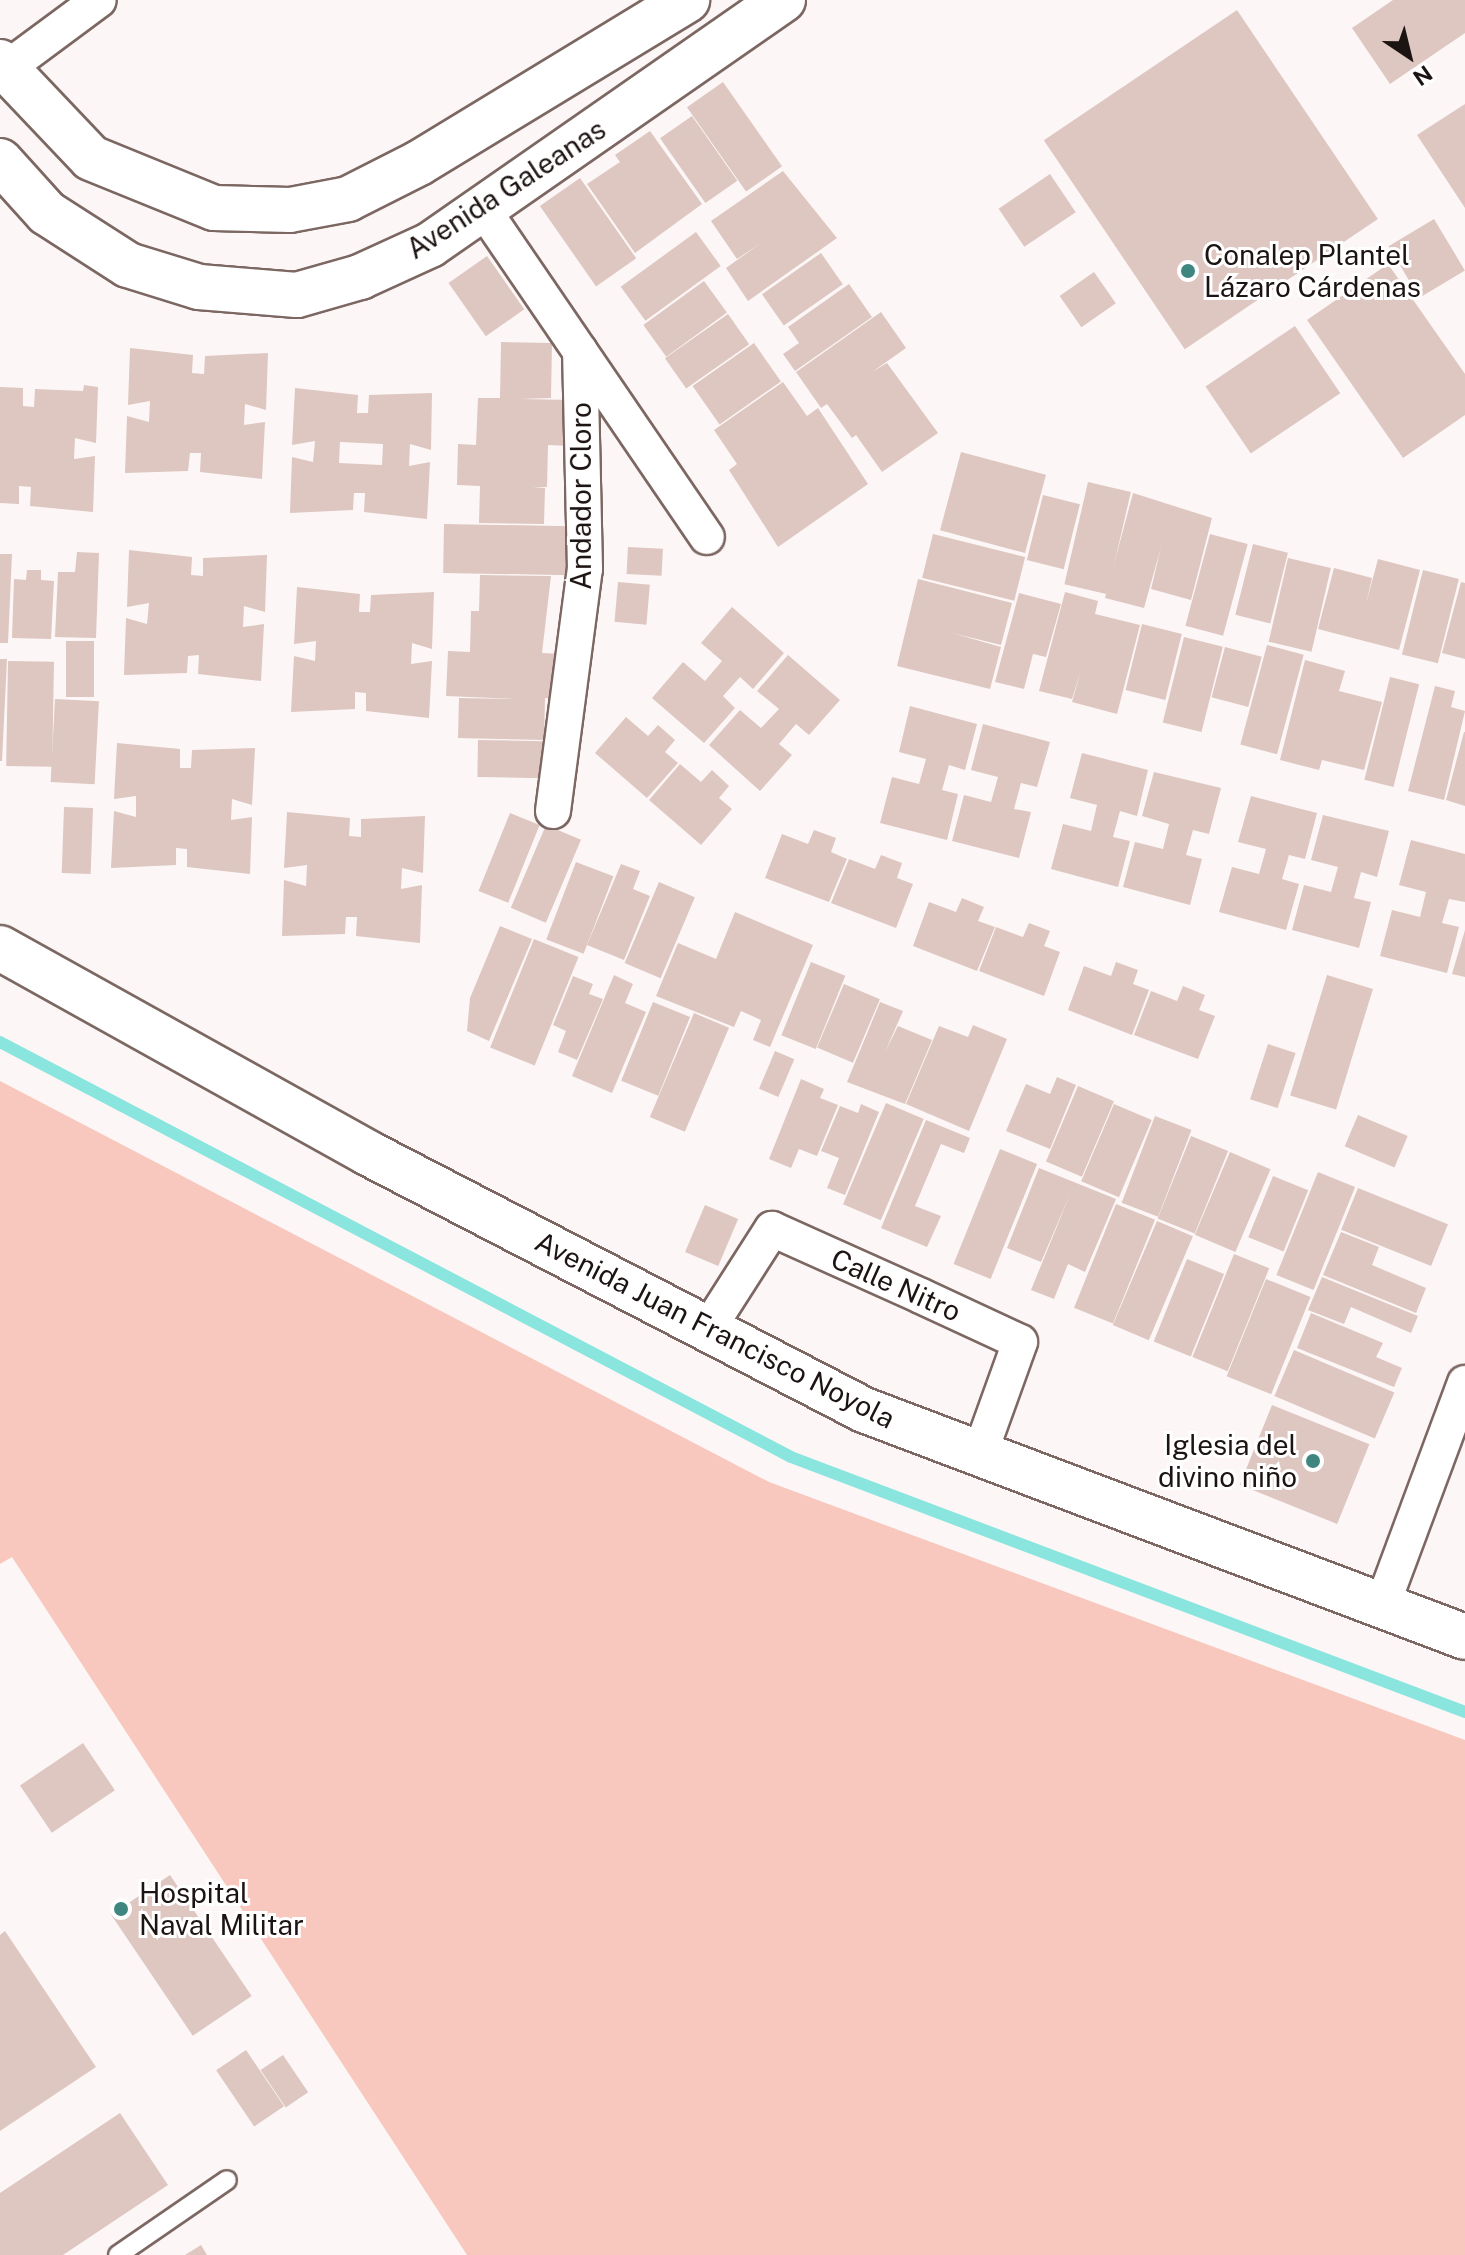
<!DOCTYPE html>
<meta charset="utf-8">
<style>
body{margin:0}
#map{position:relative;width:1465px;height:2255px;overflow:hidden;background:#fcf7f6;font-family:"Public Sans",sans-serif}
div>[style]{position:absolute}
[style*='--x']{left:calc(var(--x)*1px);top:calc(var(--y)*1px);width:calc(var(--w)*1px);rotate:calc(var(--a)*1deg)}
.green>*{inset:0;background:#f8c7bd}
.stream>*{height:12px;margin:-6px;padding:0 6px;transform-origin:6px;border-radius:6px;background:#8ae5de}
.building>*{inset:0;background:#dec6c1;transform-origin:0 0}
.roads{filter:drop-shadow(2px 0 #7c6762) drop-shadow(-2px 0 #7c6762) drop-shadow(0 2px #7c6762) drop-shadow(0 -2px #7c6762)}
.lane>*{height:18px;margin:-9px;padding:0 9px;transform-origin:9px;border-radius:9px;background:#fff}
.street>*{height:34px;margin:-17px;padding:0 17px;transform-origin:17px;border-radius:17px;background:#fff}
.secondary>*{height:44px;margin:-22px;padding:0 22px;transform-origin:22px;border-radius:22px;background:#fff}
.dots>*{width:22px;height:22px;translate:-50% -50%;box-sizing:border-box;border:4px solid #fff;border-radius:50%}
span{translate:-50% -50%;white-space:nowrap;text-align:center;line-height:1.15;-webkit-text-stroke:6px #fff;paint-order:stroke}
.street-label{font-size:28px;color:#1c1412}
.poi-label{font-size:28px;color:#1c1412}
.left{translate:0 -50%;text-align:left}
.right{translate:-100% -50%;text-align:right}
.north{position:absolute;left:1369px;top:16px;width:80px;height:80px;-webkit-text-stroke:6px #fff;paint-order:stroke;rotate:145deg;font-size:22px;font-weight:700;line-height:32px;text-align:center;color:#1c1412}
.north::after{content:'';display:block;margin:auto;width:28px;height:36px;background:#1c1412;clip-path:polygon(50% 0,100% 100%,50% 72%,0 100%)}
</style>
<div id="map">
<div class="green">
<i style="clip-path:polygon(0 1081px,769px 1482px,1465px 1740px,1465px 2255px,467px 2255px,12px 1557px,0 1564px)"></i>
</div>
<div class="stream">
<i style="--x:0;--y:1042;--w:893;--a:27.68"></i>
<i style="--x:791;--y:1457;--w:721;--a:20.72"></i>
</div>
<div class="building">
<i style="clip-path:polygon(1393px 0,1465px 0,1465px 33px,1390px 84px,1352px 28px)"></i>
<i style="left:1237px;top:10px;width:252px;height:233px;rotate:56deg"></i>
<i style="left:723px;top:82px;width:103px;height:44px;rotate:55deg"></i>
<i style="clip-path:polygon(1465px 104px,1465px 208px,1417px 135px)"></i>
<i style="left:692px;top:116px;width:79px;height:39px;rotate:55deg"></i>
<i style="clip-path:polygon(650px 131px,702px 204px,635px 253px,587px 184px,620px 162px,615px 155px)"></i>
<i style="clip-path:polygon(783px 171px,837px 238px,748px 301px,726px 268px,761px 243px,737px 259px,711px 221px)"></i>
<i style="left:1050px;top:174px;width:46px;height:62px;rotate:56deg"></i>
<i style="left:580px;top:178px;width:98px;height:49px;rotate:55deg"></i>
<i style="left:1434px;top:219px;width:60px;height:53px;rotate:59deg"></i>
<i style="left:696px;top:232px;width:42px;height:93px;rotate:54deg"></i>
<i style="left:821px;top:253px;width:38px;height:72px;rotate:55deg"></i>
<i style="left:487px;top:256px;width:65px;height:47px;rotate:55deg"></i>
<i style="clip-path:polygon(1388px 264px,1465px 374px,1465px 415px,1403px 458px,1307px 320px)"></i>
<i style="left:1094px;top:272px;width:38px;height:42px;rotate:55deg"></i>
<i style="left:704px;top:281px;width:39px;height:75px;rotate:54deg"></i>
<i style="clip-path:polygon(849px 284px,872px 317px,795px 371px,783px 354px,799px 343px,788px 327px)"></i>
<i style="clip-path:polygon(881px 312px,906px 348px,872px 372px,887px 363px,938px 433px,882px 472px,856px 435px,852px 438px,827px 404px,821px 408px,796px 372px)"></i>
<i style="left:728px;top:314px;width:37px;height:77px;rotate:55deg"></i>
<i style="left:1295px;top:326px;width:81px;height:108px;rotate:56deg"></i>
<i style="clip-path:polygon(501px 342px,552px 343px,551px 398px,520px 399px,572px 400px,571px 446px,548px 445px,547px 487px,533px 487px,545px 488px,544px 524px,479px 523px,480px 486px,457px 485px,458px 444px,476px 445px,478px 398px,500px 398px)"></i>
<i style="left:754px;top:343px;width:47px;height:75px;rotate:55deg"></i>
<i style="clip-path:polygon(130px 348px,193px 355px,192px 373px,204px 374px,205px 356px,268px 353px,266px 410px,245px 404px,244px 425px,265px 422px,262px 479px,200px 472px,201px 453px,190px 453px,188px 471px,125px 473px,127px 416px,149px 422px,150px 401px,128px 405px)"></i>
<i style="clip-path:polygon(783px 382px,807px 416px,818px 408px,868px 484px,778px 547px,729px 470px,737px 464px,714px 430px)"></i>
<i style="clip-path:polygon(84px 385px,98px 387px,96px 443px,75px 438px,74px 459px,95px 456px,93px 512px,30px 506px,31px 487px,19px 486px,19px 504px,0 503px,0 387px,23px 388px,23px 406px,34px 407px,35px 389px,83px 391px)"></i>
<i style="clip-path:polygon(evenodd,295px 388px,358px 395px,357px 413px,368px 413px,369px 395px,432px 393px,431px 450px,410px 444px,409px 466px,430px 462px,427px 519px,364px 512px,365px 493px,354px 493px,353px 510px,290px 513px,292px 457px,313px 462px,315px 441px,292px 445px,295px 388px,340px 442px,383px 444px,382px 465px,339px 463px,340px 442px)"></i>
<i style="left:961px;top:452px;width:88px;height:81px;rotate:15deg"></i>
<i style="left:1088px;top:482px;width:44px;height:105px;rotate:13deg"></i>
<i style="clip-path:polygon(1133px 493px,1212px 518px,1191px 600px,1151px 589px,1161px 547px,1144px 608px,1105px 598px)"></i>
<i style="left:1043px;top:495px;width:38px;height:67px;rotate:14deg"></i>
<i style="left:444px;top:524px;width:127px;height:49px;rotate:1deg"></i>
<i style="left:933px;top:534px;width:95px;height:45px;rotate:14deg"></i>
<i style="left:1210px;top:534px;width:39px;height:95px;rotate:15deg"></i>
<i style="left:1253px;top:544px;width:36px;height:73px;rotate:14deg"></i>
<i style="left:628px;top:547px;width:35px;height:27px;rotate:3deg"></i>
<i style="clip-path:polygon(129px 550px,192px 557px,191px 575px,203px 576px,203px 558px,267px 555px,265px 612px,244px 606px,243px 627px,264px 624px,261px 681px,198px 674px,199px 655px,188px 656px,187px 673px,124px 675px,126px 618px,147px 624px,149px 603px,127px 607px)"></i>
<i style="clip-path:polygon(77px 552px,99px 553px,96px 638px,55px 637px,58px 572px,75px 572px)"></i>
<i style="clip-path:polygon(0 554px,12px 554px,8px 643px,0 643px)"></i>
<i style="left:1288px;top:558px;width:44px;height:86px;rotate:13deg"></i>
<i style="clip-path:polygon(1378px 559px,1420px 570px,1399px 650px,1318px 629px,1334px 568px,1372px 578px,1366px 604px)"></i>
<i style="clip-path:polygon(27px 570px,41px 570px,41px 580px,54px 581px,51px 639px,12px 638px,14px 579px,26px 580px)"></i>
<i style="left:1423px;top:570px;width:37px;height:87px;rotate:14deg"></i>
<i style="clip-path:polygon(480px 575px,551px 576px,542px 653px,562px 654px,561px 698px,545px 698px,544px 740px,458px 738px,459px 698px,515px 699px,446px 696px,448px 651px,470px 652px,471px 611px,479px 611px)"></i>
<i style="clip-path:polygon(918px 579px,1012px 603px,1001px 645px,952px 633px,1001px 647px,990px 689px,897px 666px)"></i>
<i style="left:618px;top:582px;width:32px;height:40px;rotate:5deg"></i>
<i style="clip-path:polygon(1461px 582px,1465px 583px,1465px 659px,1442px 653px)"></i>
<i style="clip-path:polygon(297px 587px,360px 594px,359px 612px,370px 612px,371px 595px,434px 592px,432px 649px,412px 643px,411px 664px,432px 661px,429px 718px,366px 711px,366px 693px,355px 692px,355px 709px,291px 712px,294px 656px,315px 661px,316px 641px,294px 644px)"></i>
<i style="clip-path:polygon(1065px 592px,1098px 601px,1095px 614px,1140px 625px,1117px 714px,1072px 702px,1081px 670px,1072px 699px,1039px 691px)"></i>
<i style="clip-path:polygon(1019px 593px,1061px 604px,1046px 657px,1033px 654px,1024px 689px,995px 682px)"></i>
<i style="clip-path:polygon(732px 607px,784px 653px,753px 689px,740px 677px,723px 696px,735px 708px,704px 743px,652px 698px,683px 662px,705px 681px,722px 661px,701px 643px)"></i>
<i style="left:1142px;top:624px;width:41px;height:68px;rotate:14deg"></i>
<i style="left:1184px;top:637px;width:40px;height:88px;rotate:14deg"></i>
<i style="left:66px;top:641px;width:28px;height:56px"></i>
<i style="left:1267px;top:645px;width:38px;height:103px;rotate:15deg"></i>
<i style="left:1225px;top:647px;width:38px;height:52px;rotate:15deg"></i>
<i style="clip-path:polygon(788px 655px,840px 700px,809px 735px,796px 724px,779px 744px,792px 755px,760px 791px,709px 745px,740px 710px,761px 728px,779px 709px,757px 691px)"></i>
<i style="clip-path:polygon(0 659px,7px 659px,2px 761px,0 761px)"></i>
<i style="clip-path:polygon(1305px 660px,1345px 671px,1339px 691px,1382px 702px,1364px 770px,1322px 760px,1319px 770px,1280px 760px)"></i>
<i style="left:8px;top:661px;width:46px;height:105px;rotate:1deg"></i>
<i style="left:1390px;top:677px;width:30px;height:106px;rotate:14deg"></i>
<i style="clip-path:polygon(1435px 686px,1455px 691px,1451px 707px,1465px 711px,1444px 800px,1408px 791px)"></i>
<i style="left:55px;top:699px;width:44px;height:83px;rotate:3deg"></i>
<i style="clip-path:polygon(910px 706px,977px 724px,965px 770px,949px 765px,942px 790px,958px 794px,947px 840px,880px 823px,892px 777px,919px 784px,926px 759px,899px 752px)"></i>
<i style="clip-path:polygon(626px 717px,648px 736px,658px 725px,675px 740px,665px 752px,678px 763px,647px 798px,595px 753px)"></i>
<i style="clip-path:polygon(983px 724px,1050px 742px,1037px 787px,1021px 783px,1014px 809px,1031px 812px,1019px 858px,952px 841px,964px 795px,991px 802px,998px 777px,971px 770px)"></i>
<i style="clip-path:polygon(1464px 732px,1465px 732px,1465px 806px,1446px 800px)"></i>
<i style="left:478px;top:740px;width:65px;height:37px;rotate:1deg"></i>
<i style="clip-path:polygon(117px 743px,180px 749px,180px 768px,191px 768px,192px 750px,255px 748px,252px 805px,232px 799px,231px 820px,252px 817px,250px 874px,187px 867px,187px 849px,176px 848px,176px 865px,111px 868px,114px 811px,136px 817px,136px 796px,114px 799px)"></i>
<i style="clip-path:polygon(1082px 753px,1148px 770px,1137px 816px,1120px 811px,1113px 837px,1130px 841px,1118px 887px,1051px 869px,1063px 824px,1091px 831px,1097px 805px,1070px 798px)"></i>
<i style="clip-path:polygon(680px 764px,701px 782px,712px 770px,729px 786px,719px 798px,732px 809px,701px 845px,649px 800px)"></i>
<i style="clip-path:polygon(1154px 772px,1221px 788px,1209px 834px,1193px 830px,1186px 855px,1202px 859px,1190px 905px,1123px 887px,1135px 842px,1163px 849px,1169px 824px,1142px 816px)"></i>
<i style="clip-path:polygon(1251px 796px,1317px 813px,1305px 859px,1289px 855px,1282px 879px,1299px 884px,1286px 930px,1219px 912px,1232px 867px,1259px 874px,1266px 849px,1238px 842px)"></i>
<i style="left:64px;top:807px;width:29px;height:66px;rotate:2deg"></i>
<i style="clip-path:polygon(287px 812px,350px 818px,349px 836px,361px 837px,361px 819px,425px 816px,423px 873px,402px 868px,401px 889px,422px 885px,420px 943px,356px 936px,357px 917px,346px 917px,345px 934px,282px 936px,284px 880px,306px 886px,307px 865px,284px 868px)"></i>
<i style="left:510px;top:813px;width:32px;height:84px;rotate:22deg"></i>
<i style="clip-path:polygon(1323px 815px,1389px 831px,1377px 877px,1361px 872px,1354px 898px,1371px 902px,1359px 948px,1292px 930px,1304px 885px,1331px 892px,1338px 867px,1311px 860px)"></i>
<i style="left:546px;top:825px;width:38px;height:90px;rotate:23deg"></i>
<i style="clip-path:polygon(814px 830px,836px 838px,831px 852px,847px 859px,829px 902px,765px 878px,782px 834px,808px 844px)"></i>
<i style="clip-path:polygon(1411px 840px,1465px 854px,1465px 902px,1449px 899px,1442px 923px,1459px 927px,1447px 973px,1380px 956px,1392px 910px,1420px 917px,1426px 892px,1399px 885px)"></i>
<i style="clip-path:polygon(881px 855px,902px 863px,897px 878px,913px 884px,896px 928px,831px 903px,849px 859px,875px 869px)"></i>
<i style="left:576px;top:862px;width:40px;height:83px;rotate:21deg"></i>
<i style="clip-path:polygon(621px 864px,640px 871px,633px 889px,650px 896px,624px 960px,587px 945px)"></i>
<i style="left:659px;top:882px;width:39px;height:88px;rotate:23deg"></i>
<i style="clip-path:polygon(962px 898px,984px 907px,978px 921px,995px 927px,977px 971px,913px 946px,929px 902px,956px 912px)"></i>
<i style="clip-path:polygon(735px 912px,813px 945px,770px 1047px,753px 1040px,761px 1020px,741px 1011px,734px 1027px,656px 996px,678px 943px,716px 959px)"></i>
<i style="clip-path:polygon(1029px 923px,1050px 931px,1044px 946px,1060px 952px,1044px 996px,979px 971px,996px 927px,1023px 937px)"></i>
<i style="clip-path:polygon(500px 926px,532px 939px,489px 1041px,467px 1031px,470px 998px)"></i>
<i style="clip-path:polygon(1465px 930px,1465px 977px,1452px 974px)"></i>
<i style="left:534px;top:939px;width:48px;height:117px;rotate:22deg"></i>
<i style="left:811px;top:962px;width:37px;height:79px;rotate:22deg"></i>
<i style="clip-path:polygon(1116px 962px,1138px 970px,1133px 984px,1149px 990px,1132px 1035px,1068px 1010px,1084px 966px,1111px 976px)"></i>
<i style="clip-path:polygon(614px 975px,633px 984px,625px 1003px,646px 1012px,612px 1093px,572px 1076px)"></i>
<i style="left:1327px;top:975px;width:48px;height:126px;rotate:17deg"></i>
<i style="clip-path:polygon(573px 976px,593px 984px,589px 994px,603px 999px,577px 1060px,558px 1052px,566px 1031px,553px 1025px)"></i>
<i style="left:844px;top:984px;width:39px;height:69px;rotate:23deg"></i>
<i style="clip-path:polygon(1183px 986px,1205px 995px,1199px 1010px,1215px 1016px,1198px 1059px,1134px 1035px,1151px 991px,1177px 1001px)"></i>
<i style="left:653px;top:1002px;width:40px;height:85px;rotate:22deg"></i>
<i style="clip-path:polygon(880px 1002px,903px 1011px,885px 1052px,898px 1026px,932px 1040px,905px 1104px,847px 1082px)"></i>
<i style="left:694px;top:1013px;width:38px;height:113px;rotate:23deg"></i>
<i style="clip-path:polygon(973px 1025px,1007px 1039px,969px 1131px,906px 1104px,939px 1026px,968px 1037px)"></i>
<i style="left:1268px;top:1044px;width:29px;height:58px;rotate:18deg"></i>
<i style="left:775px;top:1051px;width:21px;height:41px;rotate:23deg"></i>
<i style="clip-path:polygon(1057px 1077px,1076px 1085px,1050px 1149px,1006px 1131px,1026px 1084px,1050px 1094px)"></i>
<i style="clip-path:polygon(801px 1079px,824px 1089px,820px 1098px,838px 1105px,817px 1156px,799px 1149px,791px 1168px,769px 1159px)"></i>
<i style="left:1078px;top:1086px;width:39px;height:82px;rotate:23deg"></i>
<i style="left:886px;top:1103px;width:41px;height:110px;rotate:23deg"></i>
<i style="clip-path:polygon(861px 1104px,879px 1112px,845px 1195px,827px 1188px,839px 1158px,821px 1151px,840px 1106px,858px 1113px)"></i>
<i style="left:1114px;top:1104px;width:41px;height:84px;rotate:23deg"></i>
<i style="left:1358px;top:1115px;width:54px;height:34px;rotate:23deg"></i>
<i style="left:1155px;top:1116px;width:39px;height:93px;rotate:21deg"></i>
<i style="clip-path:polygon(926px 1120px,970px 1138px,964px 1153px,941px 1144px,915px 1206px,941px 1216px,927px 1247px,881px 1228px)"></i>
<i style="left:1191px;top:1136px;width:40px;height:89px;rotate:22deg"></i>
<i style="left:1000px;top:1149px;width:40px;height:124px;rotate:22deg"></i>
<i style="left:1230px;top:1152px;width:44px;height:90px;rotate:23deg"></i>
<i style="clip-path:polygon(1039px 1168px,1116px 1199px,1085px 1272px,1068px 1264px,1054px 1299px,1031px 1290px,1071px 1192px,1041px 1262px,1007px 1248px)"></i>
<i style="left:1318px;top:1172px;width:40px;height:111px;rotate:22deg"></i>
<i style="left:1273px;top:1176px;width:38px;height:66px;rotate:22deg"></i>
<i style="left:1358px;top:1188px;width:97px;height:45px;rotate:22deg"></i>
<i style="left:1116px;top:1204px;width:42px;height:112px;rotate:22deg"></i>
<i style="left:705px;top:1205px;width:36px;height:51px;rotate:23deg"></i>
<i style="left:1157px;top:1221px;width:39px;height:113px;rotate:23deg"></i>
<i style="clip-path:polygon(1341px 1232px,1379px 1247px,1372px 1265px,1426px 1288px,1416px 1313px,1323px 1275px)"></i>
<i style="left:1234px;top:1254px;width:38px;height:111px;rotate:22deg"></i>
<i style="left:1187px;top:1259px;width:40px;height:89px;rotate:22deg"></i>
<i style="clip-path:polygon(1322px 1277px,1418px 1316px,1411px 1333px,1351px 1307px,1344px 1324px,1308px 1310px)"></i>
<i style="left:1266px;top:1279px;width:48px;height:105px;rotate:22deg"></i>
<i style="clip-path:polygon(1311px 1313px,1383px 1343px,1376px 1357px,1402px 1368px,1394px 1387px,1297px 1348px)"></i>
<i style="left:1294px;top:1350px;width:109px;height:50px;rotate:23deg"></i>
<i style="left:1272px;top:1405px;width:105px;height:86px;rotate:22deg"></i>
<i style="left:83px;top:1743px;width:57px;height:76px;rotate:56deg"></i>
<i style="left:170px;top:1875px;width:146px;height:71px;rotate:56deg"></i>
<i style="clip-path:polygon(5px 1931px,96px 2067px,0 2131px,0 1935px)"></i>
<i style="left:246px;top:2050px;width:68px;height:36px;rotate:56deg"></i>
<i style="left:283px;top:2055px;width:45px;height:27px;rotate:56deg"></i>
<i style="clip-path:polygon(120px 2113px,168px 2185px,63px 2255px,0 2255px,0 2193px)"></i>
<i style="clip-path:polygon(201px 2245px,207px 2255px,185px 2255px)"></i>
</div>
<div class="roads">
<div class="lane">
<i style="--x:118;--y:2255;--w:132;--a:-34.5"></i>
</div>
<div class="street">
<i style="--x:7;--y:68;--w:114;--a:-36.5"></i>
<i style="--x:483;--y:209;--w:397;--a:55.7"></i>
<i style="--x:553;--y:811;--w:244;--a:-82.5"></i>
<i style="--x:585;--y:569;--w:218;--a:-91.3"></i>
<i style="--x:708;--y:1329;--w:119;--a:-57.4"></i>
<i style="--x:772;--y:1229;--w:163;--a:24.2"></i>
<i style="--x:921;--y:1296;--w:109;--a:24.9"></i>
<i style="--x:1020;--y:1342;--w:118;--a:109.8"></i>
<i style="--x:1382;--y:1606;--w:238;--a:-69.6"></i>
</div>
<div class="secondary">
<i style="--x:0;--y:62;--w:132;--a:46.5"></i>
<i style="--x:91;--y:158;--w:133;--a:22.1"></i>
<i style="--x:214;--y:208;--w:76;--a:1.5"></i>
<i style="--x:290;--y:210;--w:59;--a:-10.7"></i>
<i style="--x:348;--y:199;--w:80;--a:-26.9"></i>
<i style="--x:419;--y:163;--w:314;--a:-31.3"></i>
<i style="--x:0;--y:161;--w:70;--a:47.9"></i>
<i style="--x:47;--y:213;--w:96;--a:32.7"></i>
<i style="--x:128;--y:265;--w:74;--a:17.2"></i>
<i style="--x:199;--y:287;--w:98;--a:4.7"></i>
<i style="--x:297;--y:295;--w:66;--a:-15.9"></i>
<i style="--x:360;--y:277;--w:77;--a:-24.6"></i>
<i style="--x:430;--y:245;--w:430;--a:-34.8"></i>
<i style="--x:0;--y:948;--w:421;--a:29.1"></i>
<i style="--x:368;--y:1153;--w:559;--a:27.39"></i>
<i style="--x:864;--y:1410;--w:642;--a:20.69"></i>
</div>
</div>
<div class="dots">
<i style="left:1188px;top:271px;background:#3f8681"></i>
<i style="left:1313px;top:1461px;background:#3f8681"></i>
<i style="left:121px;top:1909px;background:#3f8681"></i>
</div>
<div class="street-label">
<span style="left:506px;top:189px;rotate:-33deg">Avenida Galeanas</span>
<span style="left:581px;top:496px;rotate:-90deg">Andador Cloro</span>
<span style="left:896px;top:1285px;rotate:24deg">Calle Nitro</span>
<span style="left:715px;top:1330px;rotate:27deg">Avenida Juan Francisco Noyola</span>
</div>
<div class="poi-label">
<span class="left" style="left:1204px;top:271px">Conalep Plantel<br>Lázaro Cárdenas</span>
<span class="right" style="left:1297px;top:1461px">Iglesia del<br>divino niño</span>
<span class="left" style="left:139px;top:1909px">Hospital<br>Naval Militar</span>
</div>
<div class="north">N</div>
</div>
